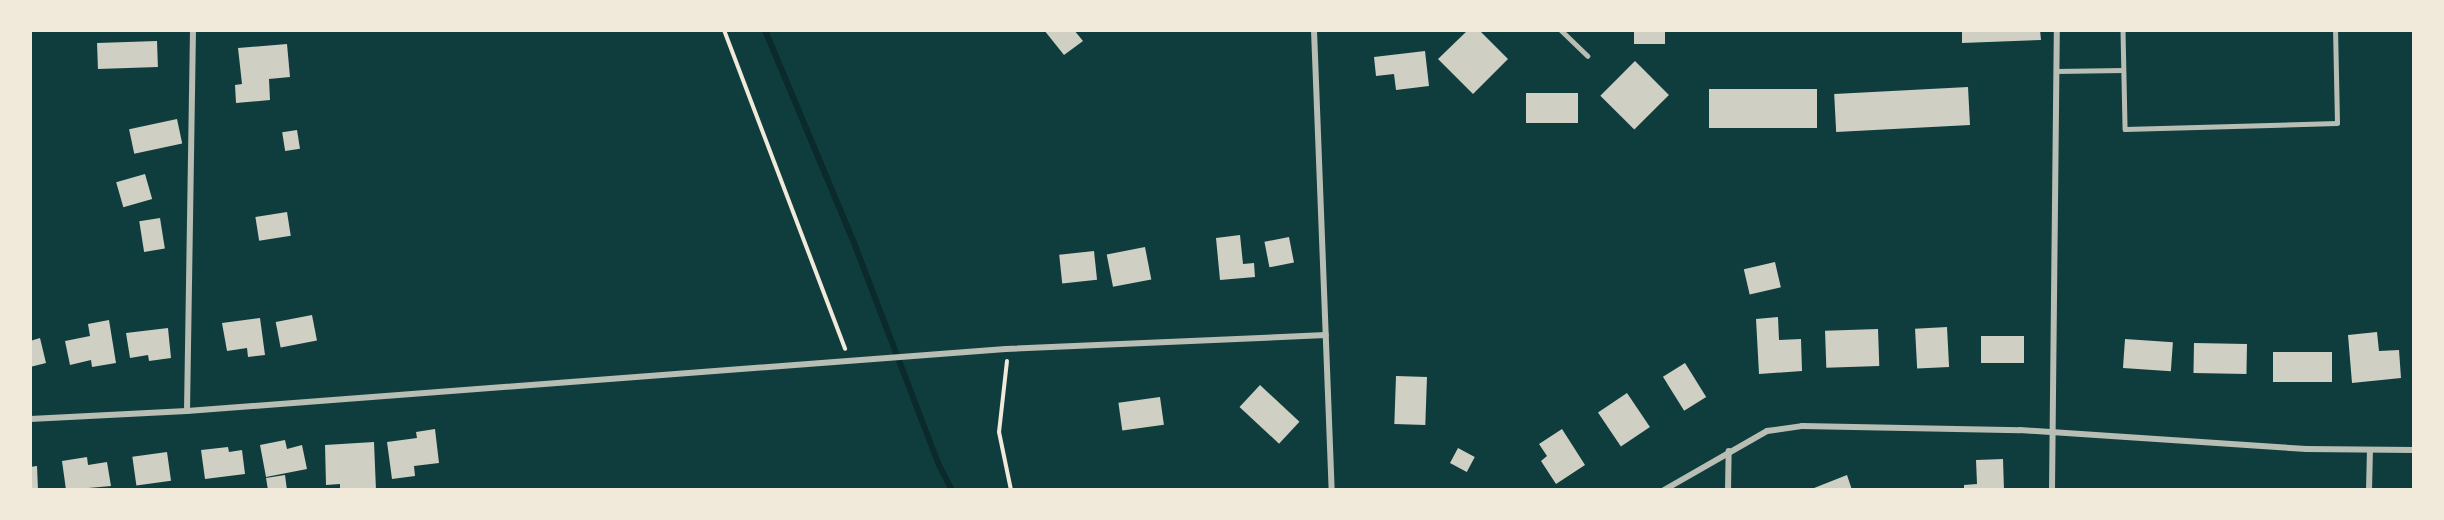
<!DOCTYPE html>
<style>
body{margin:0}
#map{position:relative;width:2444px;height:520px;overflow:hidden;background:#0f3d3e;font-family:Helvetica,sans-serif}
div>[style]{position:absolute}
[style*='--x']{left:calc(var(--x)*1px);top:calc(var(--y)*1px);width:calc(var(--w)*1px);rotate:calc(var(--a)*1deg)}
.stream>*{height:6px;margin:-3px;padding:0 3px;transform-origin:3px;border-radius:3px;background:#0a2a2b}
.building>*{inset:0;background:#cfcfc3;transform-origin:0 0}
.path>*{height:4px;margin:-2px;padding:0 2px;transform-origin:2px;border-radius:2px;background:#f1e9da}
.service>*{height:4.5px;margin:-2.25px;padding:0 2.25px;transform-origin:2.25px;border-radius:2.25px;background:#b8beb3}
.minor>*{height:6px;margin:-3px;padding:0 3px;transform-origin:3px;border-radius:3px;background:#b8beb3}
span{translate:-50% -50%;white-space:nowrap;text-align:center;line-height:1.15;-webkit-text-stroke:6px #f1e9da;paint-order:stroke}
.frame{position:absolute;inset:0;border:32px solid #f1e9da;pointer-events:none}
</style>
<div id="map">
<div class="stream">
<i style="--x:765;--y:30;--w:236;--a:67.3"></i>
<i style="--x:856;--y:248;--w:232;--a:69.1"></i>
<i style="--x:939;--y:465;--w:28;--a:63"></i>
</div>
<div class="building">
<i style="clip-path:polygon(1044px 30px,1074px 30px,1083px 41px,1064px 55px)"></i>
<i style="clip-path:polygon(1468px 30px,1479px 30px,1508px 59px,1473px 94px,1438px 59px)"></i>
<i style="left:1634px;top:30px;width:31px;height:14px"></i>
<i style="clip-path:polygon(1962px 30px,2040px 30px,2041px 40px,1962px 43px)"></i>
<i style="left:157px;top:41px;width:26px;height:60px;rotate:88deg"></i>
<i style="clip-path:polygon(287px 44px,290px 77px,269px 79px,270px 100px,236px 103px,235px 85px,242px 84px,238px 48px)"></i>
<i style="clip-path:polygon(1425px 51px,1429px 86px,1396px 90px,1394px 74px,1376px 76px,1374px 57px)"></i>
<i style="left:1635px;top:61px;width:48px;height:49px;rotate:45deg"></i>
<i style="left:1968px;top:87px;width:38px;height:134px;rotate:87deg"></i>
<i style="left:1709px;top:89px;width:108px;height:39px"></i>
<i style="left:1526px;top:93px;width:52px;height:30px"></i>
<i style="left:177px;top:119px;width:25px;height:49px;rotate:78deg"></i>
<i style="left:297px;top:130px;width:19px;height:15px;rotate:81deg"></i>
<i style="left:145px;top:174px;width:26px;height:30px;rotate:74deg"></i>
<i style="left:287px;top:212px;width:24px;height:32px;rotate:81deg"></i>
<i style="left:160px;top:218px;width:31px;height:21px;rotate:81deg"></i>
<i style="clip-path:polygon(1240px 235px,1243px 264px,1254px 263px,1255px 277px,1220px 280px,1216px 238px)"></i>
<i style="left:1289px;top:237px;width:26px;height:25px;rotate:79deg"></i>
<i style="left:1145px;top:247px;width:33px;height:39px;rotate:79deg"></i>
<i style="left:1094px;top:251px;width:29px;height:35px;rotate:84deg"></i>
<i style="left:1775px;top:262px;width:26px;height:32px;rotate:77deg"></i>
<i style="left:312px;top:315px;width:26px;height:37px;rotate:79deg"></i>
<i style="clip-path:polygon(1778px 317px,1779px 340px,1801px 339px,1802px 371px,1759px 374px,1756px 319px)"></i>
<i style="clip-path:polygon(260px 318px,265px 355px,248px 357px,247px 348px,227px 351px,222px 323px)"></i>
<i style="clip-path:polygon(109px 320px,116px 363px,92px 367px,91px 360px,70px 365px,65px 341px,90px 336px,88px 324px)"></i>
<i style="left:1947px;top:327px;width:40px;height:32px;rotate:87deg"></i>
<i style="clip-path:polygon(168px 328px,171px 358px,149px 361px,148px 355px,130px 358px,126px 333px)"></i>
<i style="left:1878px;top:329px;width:37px;height:53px;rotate:88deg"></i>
<i style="clip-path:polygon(2377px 332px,2379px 351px,2399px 350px,2401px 378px,2352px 383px,2348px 335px)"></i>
<i style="left:1981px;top:336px;width:43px;height:27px"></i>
<i style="clip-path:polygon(40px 338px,46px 363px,30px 367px,30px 341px)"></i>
<i style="left:2125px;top:339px;width:48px;height:29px;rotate:4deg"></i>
<i style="left:2194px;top:343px;width:53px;height:30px;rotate:1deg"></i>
<i style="left:2273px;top:352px;width:59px;height:30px"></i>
<i style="left:1685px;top:363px;width:40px;height:26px;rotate:58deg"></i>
<i style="left:1396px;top:376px;width:31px;height:48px;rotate:2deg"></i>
<i style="left:1260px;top:385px;width:54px;height:30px;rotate:43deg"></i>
<i style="left:1627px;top:393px;width:41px;height:35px;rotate:56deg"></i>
<i style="left:1160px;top:397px;width:28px;height:42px;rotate:82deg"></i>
<i style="clip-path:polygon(435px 429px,439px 463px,414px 466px,415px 476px,392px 479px,387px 442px,417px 438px,416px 432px)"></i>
<i style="clip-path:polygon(1562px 429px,1585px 465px,1556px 484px,1541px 461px,1547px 456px,1539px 444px)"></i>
<i style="clip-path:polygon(285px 440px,287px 449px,302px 445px,307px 469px,266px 477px,260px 445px)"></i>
<i style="clip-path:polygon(374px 442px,376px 490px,340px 490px,340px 484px,326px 485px,325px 445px)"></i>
<i style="clip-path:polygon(228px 447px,229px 452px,242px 450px,245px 474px,205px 479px,201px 450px)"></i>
<i style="left:1458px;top:448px;width:19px;height:17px;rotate:28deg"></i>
<i style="left:167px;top:452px;width:29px;height:35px;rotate:82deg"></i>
<i style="clip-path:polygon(87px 457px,88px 465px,107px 462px,111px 486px,66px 490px,62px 461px)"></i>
<i style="clip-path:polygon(2003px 459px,2004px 490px,1964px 490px,1964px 485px,1977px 484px,1976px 460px)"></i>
<i style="clip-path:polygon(37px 466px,38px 490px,30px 490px,30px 467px)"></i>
<i style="clip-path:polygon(285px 475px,287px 490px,268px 490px,266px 478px)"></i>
<i style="clip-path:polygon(1847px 475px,1852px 490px,1809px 490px)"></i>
</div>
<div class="path">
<i style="--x:724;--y:30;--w:341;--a:69.2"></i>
<i style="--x:1007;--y:361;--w:71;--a:96.4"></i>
<i style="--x:999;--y:432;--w:59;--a:78.3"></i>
</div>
<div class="service">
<i style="--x:1561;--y:30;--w:37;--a:44"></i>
<i style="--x:2123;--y:30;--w:99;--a:88.8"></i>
<i style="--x:2125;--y:129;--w:212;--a:-1.6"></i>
<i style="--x:2337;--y:123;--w:93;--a:-91.2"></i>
<i style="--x:2056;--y:71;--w:67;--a:-0.9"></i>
</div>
<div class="minor">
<i style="--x:1314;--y:30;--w:460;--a:87.8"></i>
<i style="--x:187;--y:411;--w:381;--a:-89.1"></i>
<i style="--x:30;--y:419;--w:157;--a:-2.9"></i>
<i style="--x:187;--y:411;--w:821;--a:-4.33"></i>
<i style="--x:1006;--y:349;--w:320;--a:-2.5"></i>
<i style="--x:1664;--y:490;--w:119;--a:-29.8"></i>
<i style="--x:1767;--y:431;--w:35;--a:-8"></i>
<i style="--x:1802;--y:426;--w:218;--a:1.1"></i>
<i style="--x:2020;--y:430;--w:287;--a:3.8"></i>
<i style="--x:2306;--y:449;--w:108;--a:0.5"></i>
<i style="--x:1728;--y:490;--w:39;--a:-89"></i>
<i style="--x:2052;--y:490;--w:460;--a:-89.4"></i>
<i style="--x:2369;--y:490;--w:40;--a:-88.6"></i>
</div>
<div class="frame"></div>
</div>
